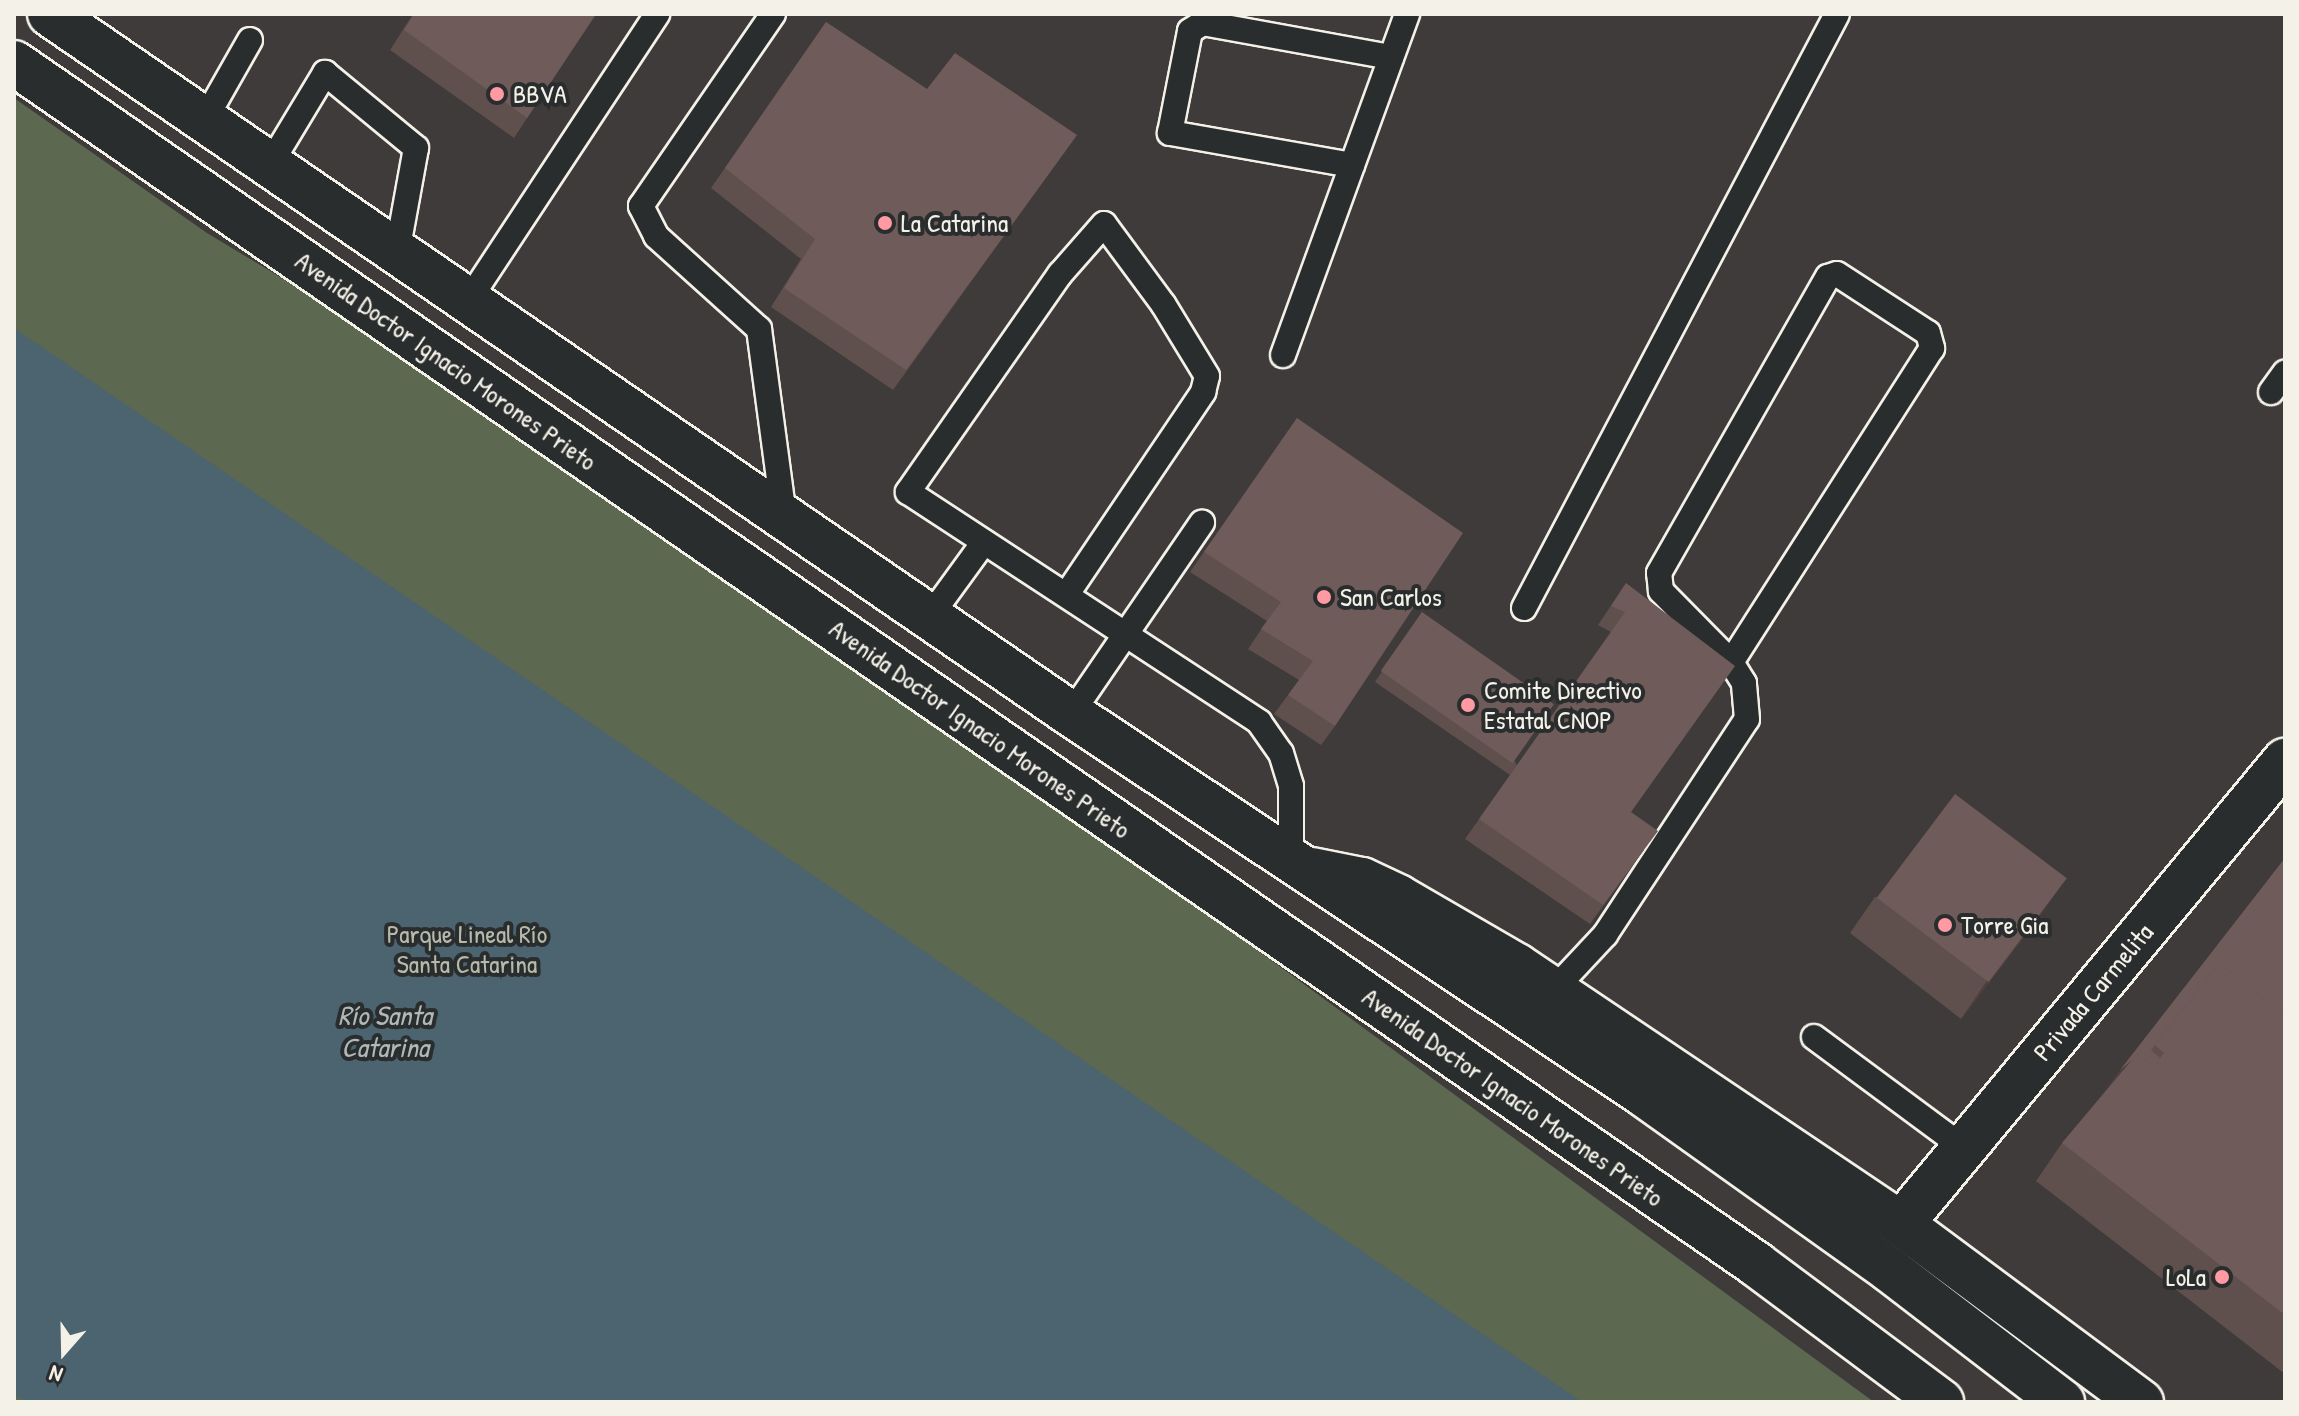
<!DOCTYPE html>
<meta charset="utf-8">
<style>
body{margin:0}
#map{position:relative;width:2299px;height:1416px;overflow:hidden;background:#3f3b3b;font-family:"Patrick Hand",sans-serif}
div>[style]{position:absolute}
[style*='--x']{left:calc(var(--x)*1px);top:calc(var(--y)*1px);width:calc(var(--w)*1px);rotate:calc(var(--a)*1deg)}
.green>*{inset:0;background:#5c684f}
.water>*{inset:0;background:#4c6370}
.roads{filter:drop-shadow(2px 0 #f4f1e8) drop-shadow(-2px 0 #f4f1e8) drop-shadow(0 2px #f4f1e8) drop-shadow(0 -2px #f4f1e8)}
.service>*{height:24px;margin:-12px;padding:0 12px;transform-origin:12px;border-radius:12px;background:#2a2d2e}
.minor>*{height:44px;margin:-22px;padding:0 22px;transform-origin:22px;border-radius:22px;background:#2a2d2e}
.tertiary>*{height:44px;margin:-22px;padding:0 22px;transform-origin:22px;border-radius:22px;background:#2a2d2e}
.trunk>*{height:44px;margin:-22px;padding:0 22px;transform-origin:22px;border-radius:22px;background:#2a2d2e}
.wall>*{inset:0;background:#5f4f4d}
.shaded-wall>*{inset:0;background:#4e403f}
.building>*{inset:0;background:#6f5c5a;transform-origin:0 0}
.dots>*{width:22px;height:22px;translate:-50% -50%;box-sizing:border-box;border:4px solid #2a2d2e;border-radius:50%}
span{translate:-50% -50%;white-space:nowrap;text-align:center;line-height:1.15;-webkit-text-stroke:8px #2a2d2e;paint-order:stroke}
.poi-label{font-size:26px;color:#f4f1e8}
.left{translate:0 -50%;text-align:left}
.right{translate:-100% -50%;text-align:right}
.street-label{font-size:26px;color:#f4f1e8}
.park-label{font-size:26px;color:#b7baab}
.water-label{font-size:28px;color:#b1b8b8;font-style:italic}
.frame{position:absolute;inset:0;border:16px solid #f4f1e8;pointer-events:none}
.north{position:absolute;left:24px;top:1312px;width:80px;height:80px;-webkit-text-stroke:6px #2a2d2e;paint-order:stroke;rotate:200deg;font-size:22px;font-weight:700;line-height:32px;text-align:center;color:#f4f1e8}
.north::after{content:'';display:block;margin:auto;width:28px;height:36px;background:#f4f1e8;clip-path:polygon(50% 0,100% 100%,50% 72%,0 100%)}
</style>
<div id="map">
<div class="green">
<i style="clip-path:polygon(14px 98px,207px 233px,353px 321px,801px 628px,1230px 930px,1874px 1402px,14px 1402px)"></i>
</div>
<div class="water">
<i style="clip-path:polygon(14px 328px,1582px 1402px,26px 1402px,14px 1394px)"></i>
</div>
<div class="roads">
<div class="service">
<i style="--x:773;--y:14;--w:233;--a:124.5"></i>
<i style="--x:641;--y:206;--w:34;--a:63"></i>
<i style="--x:656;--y:236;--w:139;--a:42.1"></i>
<i style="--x:759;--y:329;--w:189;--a:82.4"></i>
<i style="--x:204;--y:121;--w:93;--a:-60.4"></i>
<i style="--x:1352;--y:165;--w:185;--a:-170"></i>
<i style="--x:1170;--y:133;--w:104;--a:-78.9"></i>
<i style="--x:1190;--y:31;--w:15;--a:-32"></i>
<i style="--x:1203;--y:23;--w:191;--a:10.3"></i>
<i style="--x:269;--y:166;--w:109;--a:-58.9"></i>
<i style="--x:325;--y:73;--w:118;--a:39.5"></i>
<i style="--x:416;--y:148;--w:107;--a:100.3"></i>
<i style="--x:1837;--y:274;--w:108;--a:33"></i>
<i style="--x:1928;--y:333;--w:16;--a:75"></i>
<i style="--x:1932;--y:348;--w:373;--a:122.6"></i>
<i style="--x:1731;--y:662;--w:100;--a:-134.6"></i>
<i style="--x:1661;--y:591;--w:18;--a:-96"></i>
<i style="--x:1659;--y:573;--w:341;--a:-60.3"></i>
<i style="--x:1828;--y:277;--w:9;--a:-18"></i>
<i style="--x:468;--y:301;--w:344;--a:-56.6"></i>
<i style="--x:1283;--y:355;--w:363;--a:-70"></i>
<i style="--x:2271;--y:392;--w:24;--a:-54"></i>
<i style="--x:1067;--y:594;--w:244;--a:-56"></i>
<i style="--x:1203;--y:392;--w:16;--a:-76"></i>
<i style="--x:1207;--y:376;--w:84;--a:-121.4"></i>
<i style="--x:1163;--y:304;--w:99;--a:-126.4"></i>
<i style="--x:1104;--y:224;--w:67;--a:131.3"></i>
<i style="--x:1060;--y:274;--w:266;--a:124.9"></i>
<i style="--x:908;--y:492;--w:420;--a:33.2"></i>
<i style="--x:1259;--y:722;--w:38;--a:55"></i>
<i style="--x:1281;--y:753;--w:34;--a:73"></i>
<i style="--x:1291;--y:786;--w:70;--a:90"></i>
<i style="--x:1524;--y:608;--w:671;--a:-62.21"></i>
<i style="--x:931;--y:615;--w:90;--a:-54"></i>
<i style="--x:1071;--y:714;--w:232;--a:-55.6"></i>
<i style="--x:1547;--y:997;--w:85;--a:-46.9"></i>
<i style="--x:1605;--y:935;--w:258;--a:-56.7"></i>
<i style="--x:1747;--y:719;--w:36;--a:-95"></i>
<i style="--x:1744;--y:683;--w:25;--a:-122"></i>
<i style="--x:1814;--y:1037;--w:187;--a:36.5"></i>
</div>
<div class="minor">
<i style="--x:1901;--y:1224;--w:602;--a:-50.33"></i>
</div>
<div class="tertiary">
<i style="--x:1312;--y:870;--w:51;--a:11.3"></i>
<i style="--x:1362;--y:880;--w:40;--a:25"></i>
<i style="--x:1398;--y:897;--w:138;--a:30.1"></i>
<i style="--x:1517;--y:966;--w:463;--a:33.9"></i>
<i style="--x:1901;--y:1224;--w:299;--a:36.6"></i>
</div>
<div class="trunk">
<i style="--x:50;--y:14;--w:1238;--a:34.43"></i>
<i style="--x:1071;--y:714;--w:689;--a:33.57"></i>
<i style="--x:1645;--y:1095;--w:301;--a:35.5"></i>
<i style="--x:1890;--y:1270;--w:217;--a:37.5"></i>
<i style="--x:14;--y:63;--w:2116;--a:34.58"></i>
<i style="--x:1756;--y:1264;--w:231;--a:36.7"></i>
</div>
</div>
<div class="wall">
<i style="clip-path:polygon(413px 14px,596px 14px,514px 138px,390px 50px)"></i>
<i style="clip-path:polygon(826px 22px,927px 89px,1077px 135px,893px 390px,771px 307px,801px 259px,711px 188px)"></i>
<i style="clip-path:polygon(1297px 418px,1335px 726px,1321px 745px,1274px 714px,1299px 680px,1248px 649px,1267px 621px,1190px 572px)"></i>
<i style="clip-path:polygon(1626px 583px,1631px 812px,1644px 850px,1590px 924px,1465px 839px,1611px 632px,1598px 625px)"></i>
<i style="clip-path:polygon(1422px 612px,1517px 765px,1510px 775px,1375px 682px)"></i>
<i style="clip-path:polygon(2285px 858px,2285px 1374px,2036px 1181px,2062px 1143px,2099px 1099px)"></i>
<i style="clip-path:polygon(1875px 897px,2040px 916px,1961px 1019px,1850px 933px)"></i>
</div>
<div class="shaded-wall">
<i style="clip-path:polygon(2066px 879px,2040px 916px,1961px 1019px,1986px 982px)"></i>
<i style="clip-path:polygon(2133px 1059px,2097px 1102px,2120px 1070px)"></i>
</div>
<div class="building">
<i style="clip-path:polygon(414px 14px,596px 14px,527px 118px,404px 30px)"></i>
<i style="clip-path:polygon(826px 22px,927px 89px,955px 53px,1077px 135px,906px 370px,784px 288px,815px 239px,725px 168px)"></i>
<i style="clip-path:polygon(1297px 418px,1463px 533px,1335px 726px,1288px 695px,1313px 661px,1261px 629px,1281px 602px,1204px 552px)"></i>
<i style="clip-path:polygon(1626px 583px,1735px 666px,1631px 812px,1658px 831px,1603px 905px,1479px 819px,1625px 612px,1611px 606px)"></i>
<i style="left:1422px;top:612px;width:161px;height:72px;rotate:35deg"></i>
<i style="left:1955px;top:794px;width:140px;height:130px;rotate:37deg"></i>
<i style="clip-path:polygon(2285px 858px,2285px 1015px,2219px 963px,2151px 1050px,2160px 1058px,2154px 1066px,2137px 1054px,2131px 1061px,2120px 1070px)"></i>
<i style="clip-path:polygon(2219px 963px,2285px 1015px,2285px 1315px,2062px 1143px,2137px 1054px,2154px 1066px,2164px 1053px,2155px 1045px)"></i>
</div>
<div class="dots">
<i style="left:497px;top:94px;background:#ff9aa2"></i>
<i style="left:885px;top:223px;background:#ff9aa2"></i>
<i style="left:1324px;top:597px;background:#ff9aa2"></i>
<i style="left:1468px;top:705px;background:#ff9aa2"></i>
<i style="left:1945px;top:925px;background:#ff9aa2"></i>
<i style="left:2222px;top:1277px;background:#ff9aa2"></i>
</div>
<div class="poi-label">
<span class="left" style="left:513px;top:94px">BBVA</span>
<span class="left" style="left:901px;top:223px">La Catarina</span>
<span class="left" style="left:1340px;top:597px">San Carlos</span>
<span class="left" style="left:1484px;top:705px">Comite Directivo<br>Estatal CNOP</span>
<span class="left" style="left:1961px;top:925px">Torre Gia</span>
<span class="right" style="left:2206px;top:1277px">LoLa</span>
</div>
<div class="street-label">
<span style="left:446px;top:361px;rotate:35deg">Avenida Doctor Ignacio Morones Prieto</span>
<span style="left:980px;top:729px;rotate:35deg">Avenida Doctor Ignacio Morones Prieto</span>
<span style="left:2093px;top:992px;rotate:-50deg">Privada Carmelita</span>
<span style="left:1513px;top:1097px;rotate:35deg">Avenida Doctor Ignacio Morones Prieto</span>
</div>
<div class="park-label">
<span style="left:467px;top:949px">Parque Lineal Río<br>Santa Catarina</span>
</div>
<div class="water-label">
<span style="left:385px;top:1031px">Río Santa<br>Catarina</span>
</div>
<div class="frame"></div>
<div class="north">N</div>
</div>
